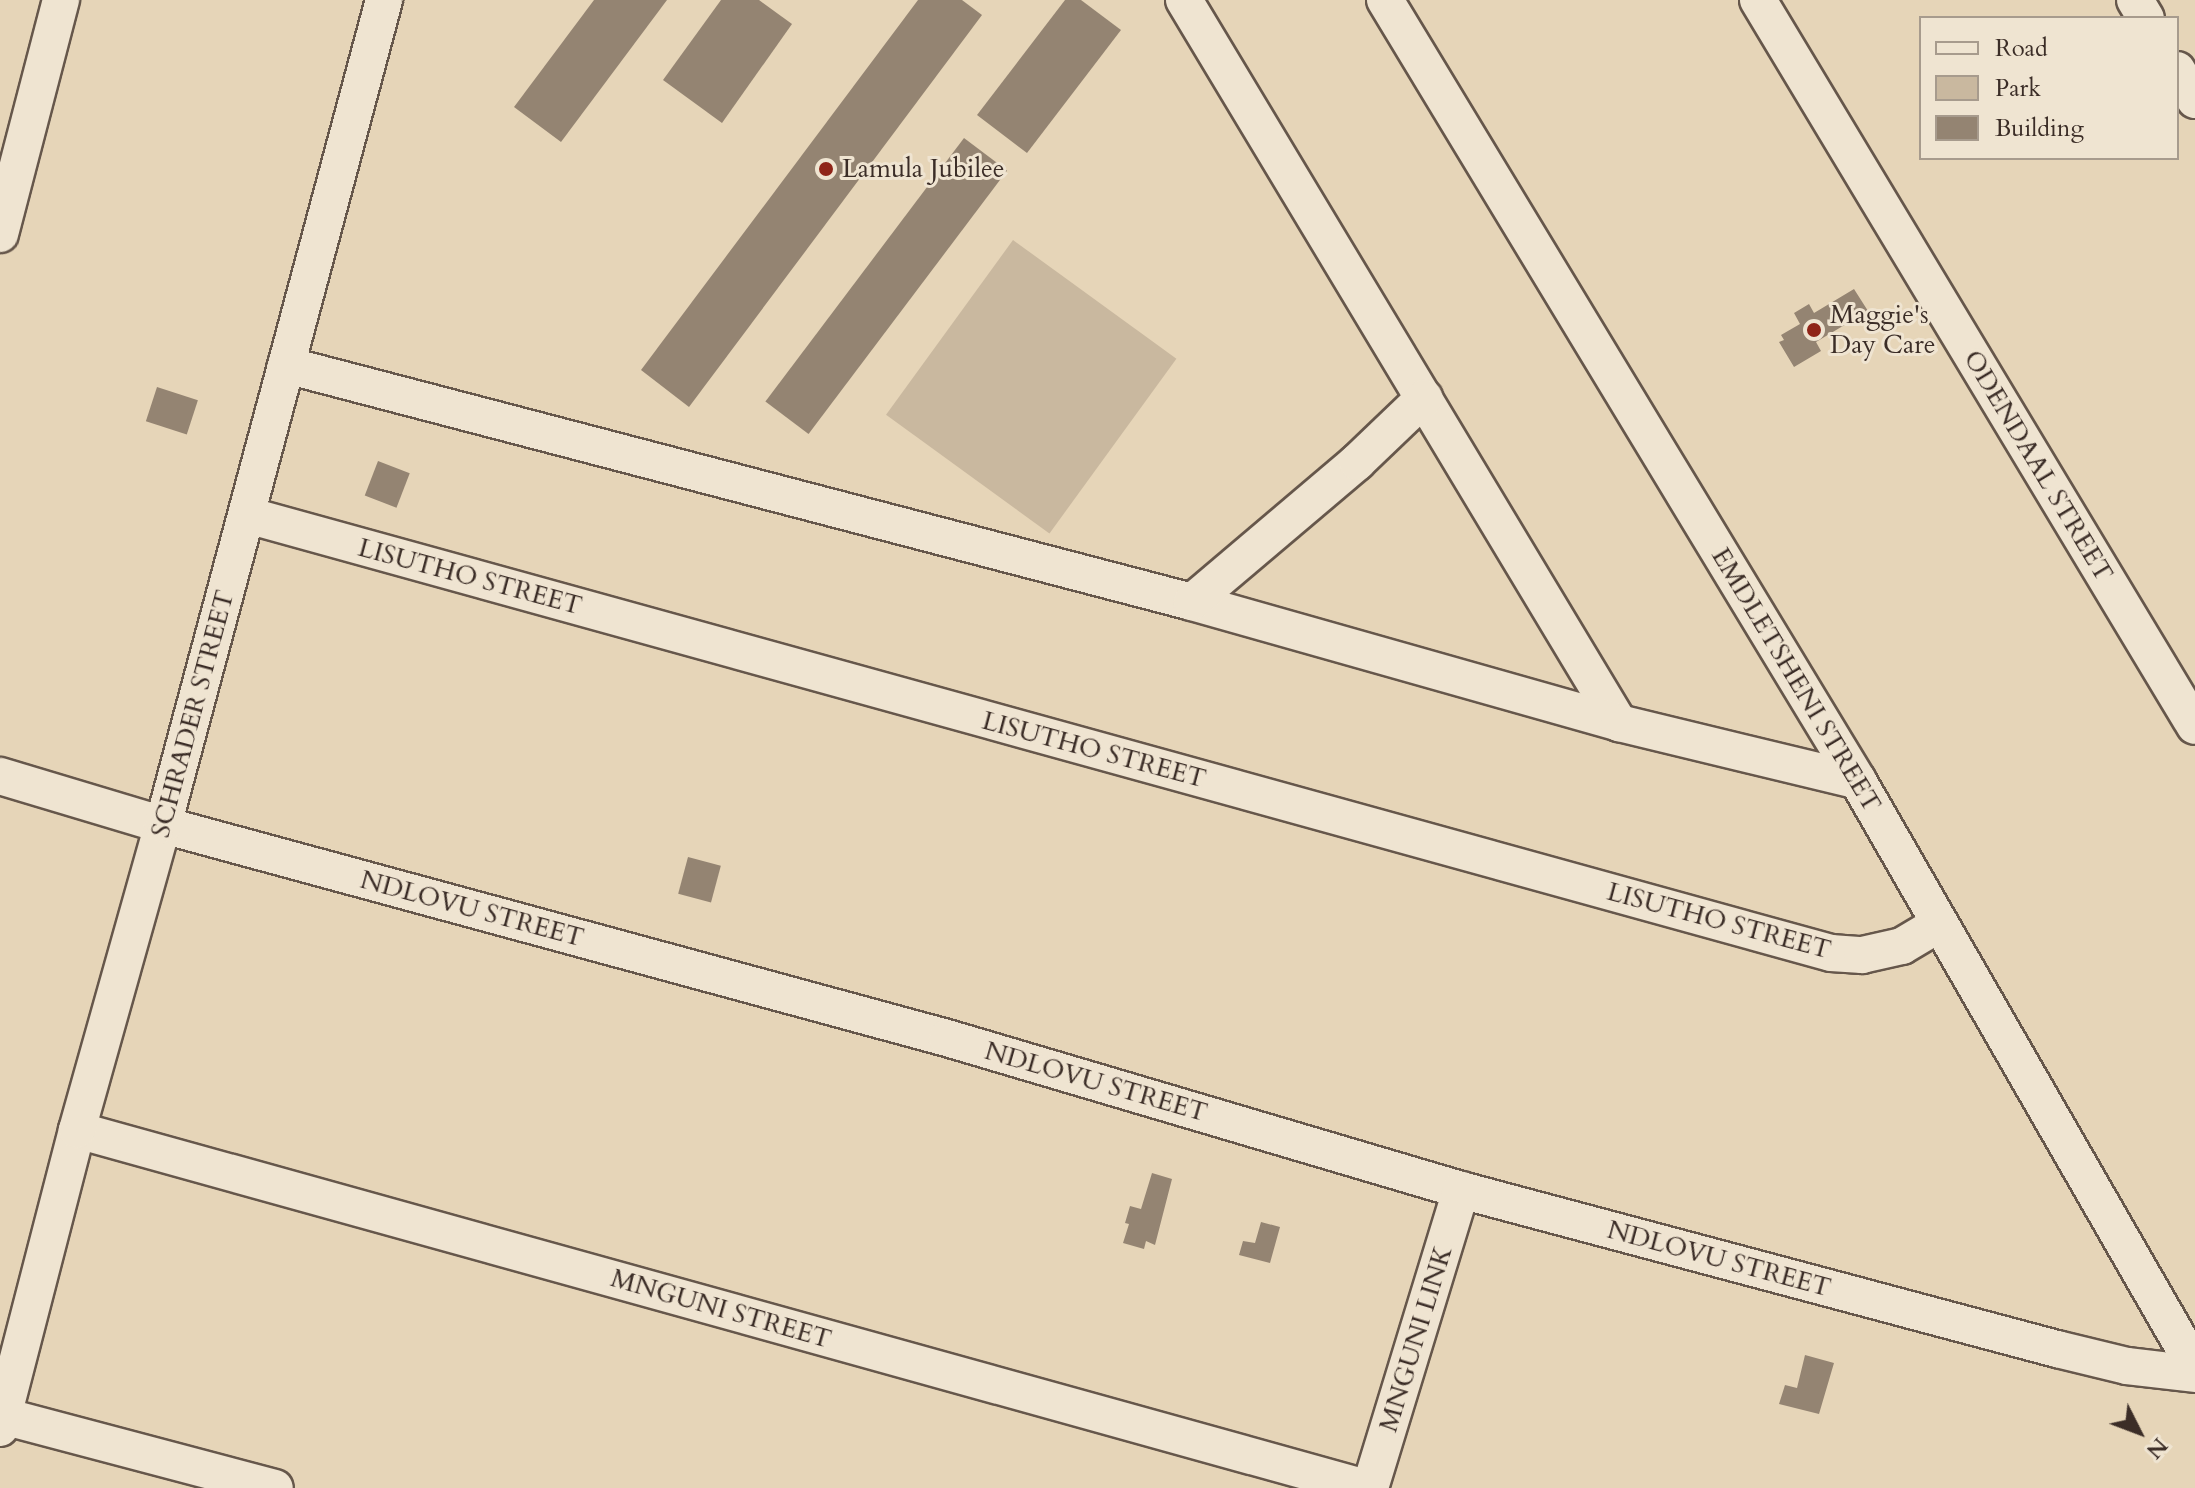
<!DOCTYPE html>
<style>
body{margin:0}
#map{position:relative;width:2195px;height:1488px;overflow:hidden;background:#e6d5b8;font-family:Cardo,serif}
div>[style]{position:absolute}
[style*='--x']{left:calc(var(--x)*1px);top:calc(var(--y)*1px);width:calc(var(--w)*1px);rotate:calc(var(--a)*1deg)}
.green>*{inset:0;background:#c9b89f;transform-origin:0 0}
.building>*{inset:0;background:#948472;transform-origin:0 0}
.roads{filter:drop-shadow(2px 0 #66574b) drop-shadow(-2px 0 #66574b) drop-shadow(0 2px #66574b) drop-shadow(0 -2px #66574b)}
.minor>*{height:36px;margin:-18px;padding:0 18px;transform-origin:18px;border-radius:18px;background:#efe4d1}
.dots>*{width:22px;height:22px;translate:-50% -50%;box-sizing:border-box;border:4px solid #efe4d1;border-radius:50%}
span{translate:-50% -50%;white-space:nowrap;text-align:center;line-height:1.15;-webkit-text-stroke:6px #efe4d1;paint-order:stroke}
.poi-label{font-size:26px;color:#3b2d27}
.left{translate:0 -50%;text-align:left}
.street-label{font-size:26px;color:#3b2d27}
.legend{position:absolute;left:1919px;top:16px;width:260px;height:144px;box-sizing:border-box;background:#efe4d1;border:2px solid #a79b8d;margin:0;padding:10px 14px;list-style:none;font-size:24px;color:#3b2d27}
.legend li{display:flex;align-items:center;gap:16px;height:40px}
.legend b{width:40px;border:2px solid #a79b8d}
.north{position:absolute;left:2099px;top:1392px;width:80px;height:80px;-webkit-text-stroke:6px #efe4d1;paint-order:stroke;rotate:132deg;font-size:22px;font-weight:700;line-height:32px;text-align:center;color:#3b2d27}
.north::after{content:'';display:block;margin:auto;width:28px;height:36px;background:#3b2d27;clip-path:polygon(50% 0,100% 100%,50% 72%,0 100%)}
</style>
<div id="map">
<div class="green">
<i style="left:1013px;top:240px;width:202px;height:216px;rotate:36deg"></i>
</div>
<div class="building">
<i style="clip-path:polygon(594px 0,667px 0,561px 142px,514px 107px)"></i>
<i style="clip-path:polygon(721px 0,759px 0,792px 24px,722px 123px,663px 80px)"></i>
<i style="clip-path:polygon(918px 0,962px 0,982px 15px,689px 407px,641px 370px)"></i>
<i style="clip-path:polygon(1065px 0,1081px 0,1121px 30px,1027px 153px,977px 115px)"></i>
<i style="left:964px;top:138px;width:54px;height:330px;rotate:37deg"></i>
<i style="clip-path:polygon(1854px 289px,1868px 311px,1816px 342px,1821px 351px,1794px 367px,1779px 342px,1784px 340px,1781px 335px,1800px 324px,1794px 313px,1809px 304px,1814px 313px)"></i>
<i style="left:157px;top:387px;width:43px;height:36px;rotate:18deg"></i>
<i style="left:378px;top:461px;width:34px;height:37px;rotate:21deg"></i>
<i style="left:688px;top:857px;width:34px;height:38px;rotate:15deg"></i>
<i style="clip-path:polygon(1152px 1173px,1172px 1179px,1155px 1245px,1146px 1241px,1144px 1249px,1123px 1243px,1129px 1224px,1125px 1223px,1130px 1206px,1141px 1209px)"></i>
<i style="clip-path:polygon(1261px 1222px,1280px 1227px,1270px 1263px,1239px 1255px,1243px 1241px,1255px 1243px)"></i>
<i style="clip-path:polygon(1805px 1355px,1834px 1363px,1819px 1414px,1779px 1404px,1785px 1385px,1797px 1388px)"></i>
</div>
<div class="roads">
<div class="minor">
<i style="--x:1184;--y:0;--w:844;--a:58.97"></i>
<i style="--x:1385;--y:0;--w:913;--a:58.8"></i>
<i style="--x:1858;--y:781;--w:676;--a:60.1"></i>
<i style="--x:1758;--y:0;--w:847;--a:58.96"></i>
<i style="--x:2135;--y:0;--w:21;--a:59"></i>
<i style="--x:2177;--y:70;--w:35;--a:59"></i>
<i style="--x:0;--y:234;--w:242;--a:-75.4"></i>
<i style="--x:286;--y:365;--w:936;--a:14.66"></i>
<i style="--x:1192;--y:602;--w:444;--a:15.8"></i>
<i style="--x:1619;--y:723;--w:246;--a:13.6"></i>
<i style="--x:247;--y:515;--w:1643;--a:15.46"></i>
<i style="--x:1831;--y:953;--w:31;--a:4"></i>
<i style="--x:1862;--y:955;--w:41;--a:-12.7"></i>
<i style="--x:1902;--y:946;--w:43;--a:-30.7"></i>
<i style="--x:1192;--y:602;--w:216;--a:-40.3"></i>
<i style="--x:1357;--y:462;--w:93;--a:-43.7"></i>
<i style="--x:0;--y:776;--w:170;--a:16.7"></i>
<i style="--x:163;--y:825;--w:812;--a:15.2"></i>
<i style="--x:947;--y:1038;--w:536;--a:16.47"></i>
<i style="--x:1461;--y:1190;--w:617;--a:14.94"></i>
<i style="--x:2057;--y:1349;--w:72;--a:13.7"></i>
<i style="--x:2127;--y:1366;--w:68;--a:6.7"></i>
<i style="--x:77;--y:1130;--w:1338;--a:15.52"></i>
<i style="--x:3;--y:1416;--w:281;--a:14.8"></i>
<i style="--x:0;--y:1428;--w:308;--a:-75.5"></i>
<i style="--x:77;--y:1130;--w:317;--a:-74.3"></i>
<i style="--x:163;--y:825;--w:854;--a:-75"></i>
<i style="--x:1370;--y:1488;--w:312;--a:-73"></i>
</div>
</div>
<div class="dots">
<i style="left:826px;top:169px;background:#8f2418"></i>
<i style="left:1814px;top:330px;background:#8f2418"></i>
</div>
<div class="poi-label">
<span class="left" style="left:842px;top:169px">Lamula Jubilee</span>
<span class="left" style="left:1830px;top:330px">Maggie's<br>Day Care</span>
</div>
<div class="street-label">
<span style="left:2038px;top:466px;rotate:59deg">ODENDAAL STREET</span>
<span style="left:470px;top:577px;rotate:15deg">LISUTHO STREET</span>
<span style="left:1796px;top:680px;rotate:59deg">EMDLETSHENI STREET</span>
<span style="left:193px;top:714px;rotate:-75deg">SCHRADER STREET</span>
<span style="left:1094px;top:750px;rotate:15deg">LISUTHO STREET</span>
<span style="left:472px;top:909px;rotate:15deg">NDLOVU STREET</span>
<span style="left:1719px;top:921px;rotate:15deg">LISUTHO STREET</span>
<span style="left:1096px;top:1082px;rotate:16deg">NDLOVU STREET</span>
<span style="left:1719px;top:1259px;rotate:15deg">NDLOVU STREET</span>
<span style="left:721px;top:1309px;rotate:16deg">MNGUNI STREET</span>
<span style="left:1416px;top:1339px;rotate:-73deg">MNGUNI LINK</span>
</div>
<ul class="legend">
<li><b style="height:10px;background:#efe4d1"></b>Road</li>
<li><b style="height:22px;background:#c9b89f"></b>Park</li>
<li><b style="height:22px;background:#948472"></b>Building</li>
</ul>
<div class="north">N</div>
</div>
